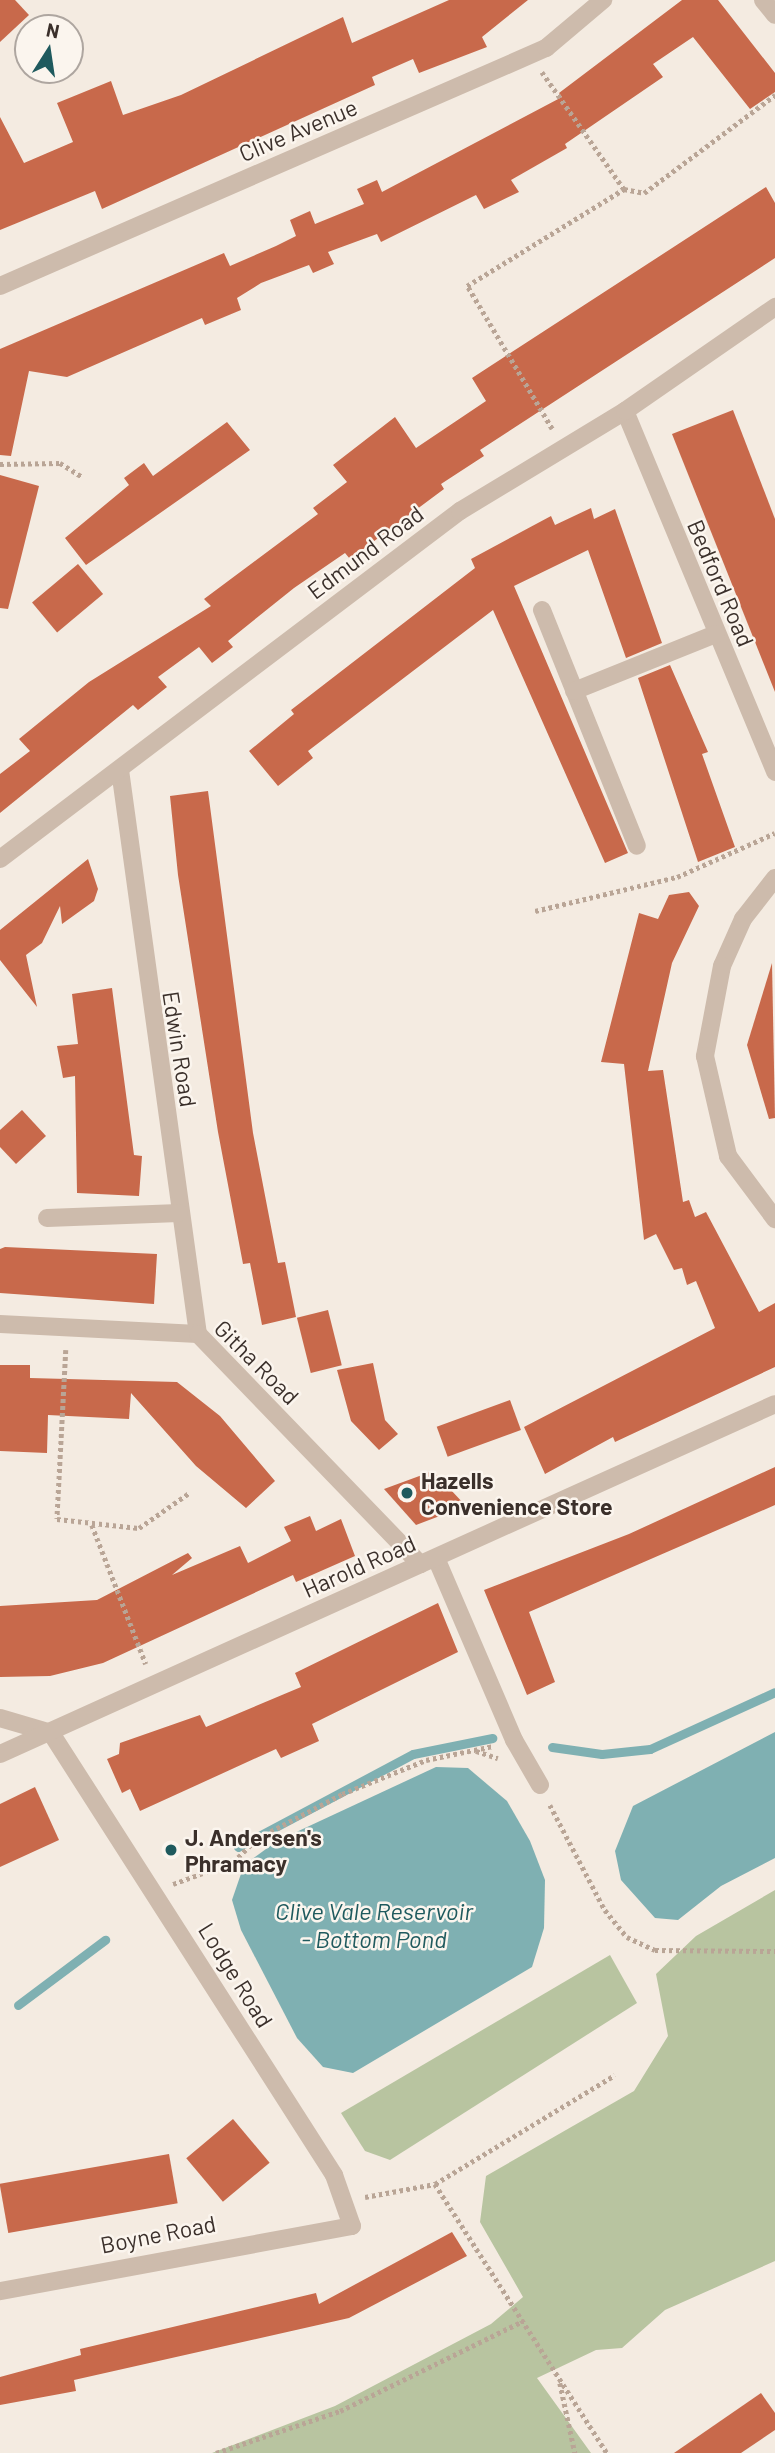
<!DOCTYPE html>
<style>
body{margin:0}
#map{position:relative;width:775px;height:2453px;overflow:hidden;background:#f4ebe1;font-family:Barlow,sans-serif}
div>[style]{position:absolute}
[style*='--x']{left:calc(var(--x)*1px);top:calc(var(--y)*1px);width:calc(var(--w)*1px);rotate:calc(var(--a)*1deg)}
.green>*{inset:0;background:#b8c4a0}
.water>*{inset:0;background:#7fb0b2}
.stream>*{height:9px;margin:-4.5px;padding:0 4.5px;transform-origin:4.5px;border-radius:4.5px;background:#7fb0b2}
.building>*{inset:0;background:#c8694b;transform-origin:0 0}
.path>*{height:4.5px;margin-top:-2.25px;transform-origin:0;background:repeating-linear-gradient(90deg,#b9a596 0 3.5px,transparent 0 7px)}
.minor>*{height:18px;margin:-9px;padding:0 9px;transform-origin:9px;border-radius:9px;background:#cdbbac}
.dots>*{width:19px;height:19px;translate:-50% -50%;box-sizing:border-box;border:4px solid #fbf5ee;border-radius:50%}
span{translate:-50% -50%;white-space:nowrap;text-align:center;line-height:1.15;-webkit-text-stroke:5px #fbf5ee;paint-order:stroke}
.street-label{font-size:23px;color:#3b302b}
.poi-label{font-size:23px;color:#3b302b;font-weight:700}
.left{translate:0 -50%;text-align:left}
.water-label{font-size:24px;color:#1f5a5e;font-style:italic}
.north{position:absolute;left:14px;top:14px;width:70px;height:70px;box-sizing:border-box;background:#fbf5ee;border:2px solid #aea6a0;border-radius:50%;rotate:12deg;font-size:19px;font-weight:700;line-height:28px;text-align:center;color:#3b302b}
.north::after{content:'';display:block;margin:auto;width:24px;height:32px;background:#1f5a5e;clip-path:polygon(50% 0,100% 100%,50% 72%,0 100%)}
</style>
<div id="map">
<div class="green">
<i style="clip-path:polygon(775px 1890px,775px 2261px,665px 2310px,622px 2348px,596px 2350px,537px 2378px,591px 2453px,212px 2453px,335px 2406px,491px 2324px,523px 2297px,480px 2222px,486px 2176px,634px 2091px,668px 2036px,656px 1974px,696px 1936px)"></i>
<i style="clip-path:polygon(610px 1955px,637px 2003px,390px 2160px,365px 2151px,341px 2113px)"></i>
</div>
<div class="water">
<i style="clip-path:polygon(775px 1732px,775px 1858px,721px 1886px,678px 1920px,655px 1918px,621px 1880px,615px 1851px,633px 1806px)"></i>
<i style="clip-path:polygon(436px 1767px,468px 1768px,507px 1801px,530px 1841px,545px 1880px,544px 1928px,532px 1967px,353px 2073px,323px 2067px,297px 2038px,241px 1930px,232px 1900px,244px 1865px,277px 1841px)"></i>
</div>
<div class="stream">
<i style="--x:552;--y:1747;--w:50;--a:8"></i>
<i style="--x:602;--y:1754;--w:48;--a:-5.9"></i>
<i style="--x:650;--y:1749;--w:137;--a:-24.5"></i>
<i style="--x:238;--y:1847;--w:198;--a:-28"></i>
<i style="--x:413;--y:1754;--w:81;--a:-11.4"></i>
<i style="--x:18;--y:2005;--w:109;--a:-36.8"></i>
</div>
<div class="building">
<i style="clip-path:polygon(0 0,15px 0,29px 15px,0 42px)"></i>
<i style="clip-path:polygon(449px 0,528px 0,482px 37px,487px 47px,419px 73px,413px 59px,372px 77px,375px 85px,102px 209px,95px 191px,0 230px,0 117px,24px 163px,73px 142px,57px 103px,111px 81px,123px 115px,181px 95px,343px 17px,352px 43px)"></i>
<i style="clip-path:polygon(682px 0,718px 0,775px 73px,775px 92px,750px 109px,693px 37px,653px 64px,663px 77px,565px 144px,567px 148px,511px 180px,519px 192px,484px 209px,476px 195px,381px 242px,377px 234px,328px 252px,334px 264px,313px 273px,309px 265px,261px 283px,237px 298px,241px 310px,205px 325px,202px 318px,67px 377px,29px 371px,11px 456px,0 455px,0 349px,224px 253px,230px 266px,276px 246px,296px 236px,290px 220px,310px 211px,315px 224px,364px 204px,357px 189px,377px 180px,382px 192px,562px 97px,559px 93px)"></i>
<i style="clip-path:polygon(766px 187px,775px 203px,775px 258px,480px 450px,484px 456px,441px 484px,444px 489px,350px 559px,345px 553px,294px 588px,228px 641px,233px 647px,212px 663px,199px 647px,158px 677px,167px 687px,138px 710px,133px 705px,0 813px,0 774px,30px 751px,19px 739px,89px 682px,211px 606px,204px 599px,318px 514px,313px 508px,347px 482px,333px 465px,395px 417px,416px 448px,486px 401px,472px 378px)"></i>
<i style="clip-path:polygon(733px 410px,775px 519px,775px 692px,672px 434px)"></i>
<i style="clip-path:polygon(227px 422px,250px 450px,86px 565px,65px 538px,129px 485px,124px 478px,144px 463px,153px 476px)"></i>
<i style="clip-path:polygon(0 475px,39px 486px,8px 609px,0 608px)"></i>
<i style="clip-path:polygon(591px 508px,594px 519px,615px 509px,662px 643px,626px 658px,588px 550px,514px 586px,628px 853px,605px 863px,493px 610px,308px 751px,313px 758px,278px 786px,249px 751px,294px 714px,291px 710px,475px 568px,471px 559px,551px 516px,555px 525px)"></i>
<i style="left:78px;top:564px;width:39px;height:60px;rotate:50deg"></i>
<i style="clip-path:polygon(670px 665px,708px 752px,702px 754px,735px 847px,698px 862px,638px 678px)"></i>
<i style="clip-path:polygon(208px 791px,253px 1133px,278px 1263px,285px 1262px,296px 1317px,262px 1325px,250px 1263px,243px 1264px,218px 1132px,178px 875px,170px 796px)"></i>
<i style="clip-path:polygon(88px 859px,98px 889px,94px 901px,62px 924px,60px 906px,42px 943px,26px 955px,37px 1007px,0 960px,0 930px)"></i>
<i style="clip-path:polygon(689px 892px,699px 906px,672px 963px,648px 1071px,663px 1070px,683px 1202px,689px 1200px,695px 1217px,706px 1212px,759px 1312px,775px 1303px,775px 1367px,615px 1442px,613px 1437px,545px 1474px,524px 1427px,715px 1328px,696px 1281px,687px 1285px,682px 1268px,674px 1270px,656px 1234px,644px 1240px,624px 1064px,601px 1062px,639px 913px,658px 919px,669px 895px)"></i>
<i style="clip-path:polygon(772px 963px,775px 1118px,769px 1119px,747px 1045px)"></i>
<i style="clip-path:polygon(112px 988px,134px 1155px,142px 1156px,139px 1196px,77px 1193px,75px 1076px,63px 1078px,57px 1046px,78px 1044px,72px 994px)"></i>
<i style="clip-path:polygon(22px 1110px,46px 1136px,16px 1164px,0 1147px,0 1130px)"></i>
<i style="clip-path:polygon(5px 1247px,157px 1254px,154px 1304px,0 1293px,0 1249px)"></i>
<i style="left:328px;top:1310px;width:57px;height:32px;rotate:76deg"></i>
<i style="clip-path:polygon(373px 1363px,385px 1420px,398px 1434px,379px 1450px,351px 1421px,337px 1370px)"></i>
<i style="clip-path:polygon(0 1365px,30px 1365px,30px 1378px,177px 1382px,220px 1416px,275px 1481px,246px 1508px,196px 1466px,131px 1393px,129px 1419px,48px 1415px,47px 1453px,0 1451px)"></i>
<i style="left:510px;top:1400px;width:32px;height:78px;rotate:70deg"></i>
<i style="clip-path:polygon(775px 1467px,775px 1505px,529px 1612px,555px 1682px,527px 1695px,484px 1590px,629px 1534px)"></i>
<i style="clip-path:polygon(433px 1471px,466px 1506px,416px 1525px,384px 1489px)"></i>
<i style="clip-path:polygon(310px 1516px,316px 1531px,341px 1519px,355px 1556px,296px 1582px,293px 1575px,103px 1663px,50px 1676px,0 1677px,0 1606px,97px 1600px,188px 1553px,192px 1558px,172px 1575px,240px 1546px,248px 1563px,291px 1541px,284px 1527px)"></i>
<i style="clip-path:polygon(438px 1603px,458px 1652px,312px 1724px,319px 1741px,281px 1758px,276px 1749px,140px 1811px,130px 1789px,122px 1793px,107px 1759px,119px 1754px,120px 1743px,200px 1715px,206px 1727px,301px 1687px,295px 1673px)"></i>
<i style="clip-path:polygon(35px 1787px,59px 1840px,0 1867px,0 1804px)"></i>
<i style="left:233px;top:2119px;width:57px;height:61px;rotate:50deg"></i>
<i style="left:169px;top:2154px;width:50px;height:172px;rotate:80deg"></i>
<i style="clip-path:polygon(452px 2232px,467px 2256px,349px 2318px,74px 2380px,76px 2391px,0 2405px,0 2377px,81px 2355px,80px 2349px,316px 2293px,319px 2304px)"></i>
<i style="clip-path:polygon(761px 2393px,775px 2413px,775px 2430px,741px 2453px,674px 2453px)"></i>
</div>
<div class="path">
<i style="--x:542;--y:72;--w:143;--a:55"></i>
<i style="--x:552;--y:429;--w:166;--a:-120.7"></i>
<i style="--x:467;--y:286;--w:185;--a:-31.7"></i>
<i style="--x:624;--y:189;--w:20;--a:11"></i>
<i style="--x:644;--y:193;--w:164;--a:-36.8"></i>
<i style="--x:0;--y:464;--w:60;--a:-1"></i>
<i style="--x:60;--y:463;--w:25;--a:32"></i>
<i style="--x:535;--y:911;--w:146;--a:-13.5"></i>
<i style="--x:677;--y:877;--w:107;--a:-24.2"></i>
<i style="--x:66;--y:1350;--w:169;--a:93"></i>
<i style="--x:57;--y:1519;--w:82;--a:6.3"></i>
<i style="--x:139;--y:1528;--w:61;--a:-35"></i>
<i style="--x:92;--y:1525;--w:149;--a:68.8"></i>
<i style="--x:476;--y:1751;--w:23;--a:18"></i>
<i style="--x:550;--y:1805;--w:119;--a:62.4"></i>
<i style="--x:605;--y:1910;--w:35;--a:51"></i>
<i style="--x:627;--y:1937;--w:31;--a:25"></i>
<i style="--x:655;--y:1950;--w:120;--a:0.5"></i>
<i style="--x:173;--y:1884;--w:64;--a:-20.1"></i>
<i style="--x:233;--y:1862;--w:35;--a:-44"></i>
<i style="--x:258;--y:1838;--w:95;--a:-27.6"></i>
<i style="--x:342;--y:1794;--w:91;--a:-22"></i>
<i style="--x:426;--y:1760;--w:68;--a:-11.8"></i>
<i style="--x:435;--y:2184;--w:319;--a:57.4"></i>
<i style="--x:365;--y:2197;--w:71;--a:-10.5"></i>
<i style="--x:435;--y:2184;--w:210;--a:-31.2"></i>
<i style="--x:560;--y:2383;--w:72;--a:77.9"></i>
<i style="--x:216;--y:2453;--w:131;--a:-18.7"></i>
<i style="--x:340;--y:2411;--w:204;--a:-26.2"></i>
</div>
<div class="minor">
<i style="--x:763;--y:0;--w:19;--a:51"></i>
<i style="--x:0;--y:286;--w:596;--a:-23.55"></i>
<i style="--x:546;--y:48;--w:75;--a:-40.1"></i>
<i style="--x:625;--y:411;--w:391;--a:67.4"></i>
<i style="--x:542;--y:610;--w:254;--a:68.1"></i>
<i style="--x:574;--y:691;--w:153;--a:-21.9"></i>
<i style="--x:120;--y:770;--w:569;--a:82.13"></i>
<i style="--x:0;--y:859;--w:577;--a:-37.11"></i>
<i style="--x:460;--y:511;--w:193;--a:-31.2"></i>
<i style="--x:625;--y:411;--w:183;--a:-34.7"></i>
<i style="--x:775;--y:878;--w:52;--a:128"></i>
<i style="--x:743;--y:919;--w:51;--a:114.1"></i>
<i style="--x:722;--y:966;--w:92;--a:100.7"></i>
<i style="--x:705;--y:1056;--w:103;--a:77"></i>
<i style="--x:728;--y:1156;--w:79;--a:53.3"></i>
<i style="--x:47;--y:1218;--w:132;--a:-2.2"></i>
<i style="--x:0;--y:1324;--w:198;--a:2.9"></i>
<i style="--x:198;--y:1334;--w:320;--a:46"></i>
<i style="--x:436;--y:1558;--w:198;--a:66.8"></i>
<i style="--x:514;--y:1740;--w:52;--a:60"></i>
<i style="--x:0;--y:1718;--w:53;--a:16.4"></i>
<i style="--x:51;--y:1733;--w:525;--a:57.37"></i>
<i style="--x:334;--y:2175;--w:54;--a:70.6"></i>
<i style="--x:352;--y:2226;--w:358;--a:169.5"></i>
<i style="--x:0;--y:1754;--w:850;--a:-24.3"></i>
</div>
<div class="dots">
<i style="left:407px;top:1493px;background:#1f5a5e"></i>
<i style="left:171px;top:1850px;background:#1f5a5e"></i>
</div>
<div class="street-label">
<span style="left:298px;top:130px;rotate:-23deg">Clive Avenue</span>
<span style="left:365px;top:552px;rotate:-37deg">Edmund Road</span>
<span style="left:721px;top:583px;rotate:67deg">Bedford Road</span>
<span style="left:180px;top:1049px;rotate:81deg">Edwin Road</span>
<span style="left:257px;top:1362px;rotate:45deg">Githa Road</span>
<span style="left:359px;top:1566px;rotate:-24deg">Harold Road</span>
<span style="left:236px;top:1975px;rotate:58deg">Lodge Road</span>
<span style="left:158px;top:2234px;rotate:-11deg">Boyne Road</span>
</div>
<div class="poi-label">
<span class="left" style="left:421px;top:1493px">Hazells<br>Convenience Store</span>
<span class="left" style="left:185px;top:1850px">J. Andersen's<br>Phramacy</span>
</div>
<div class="water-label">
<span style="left:374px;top:1925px">Clive Vale Reservoir<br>- Bottom Pond</span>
</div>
<div class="north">N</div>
</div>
